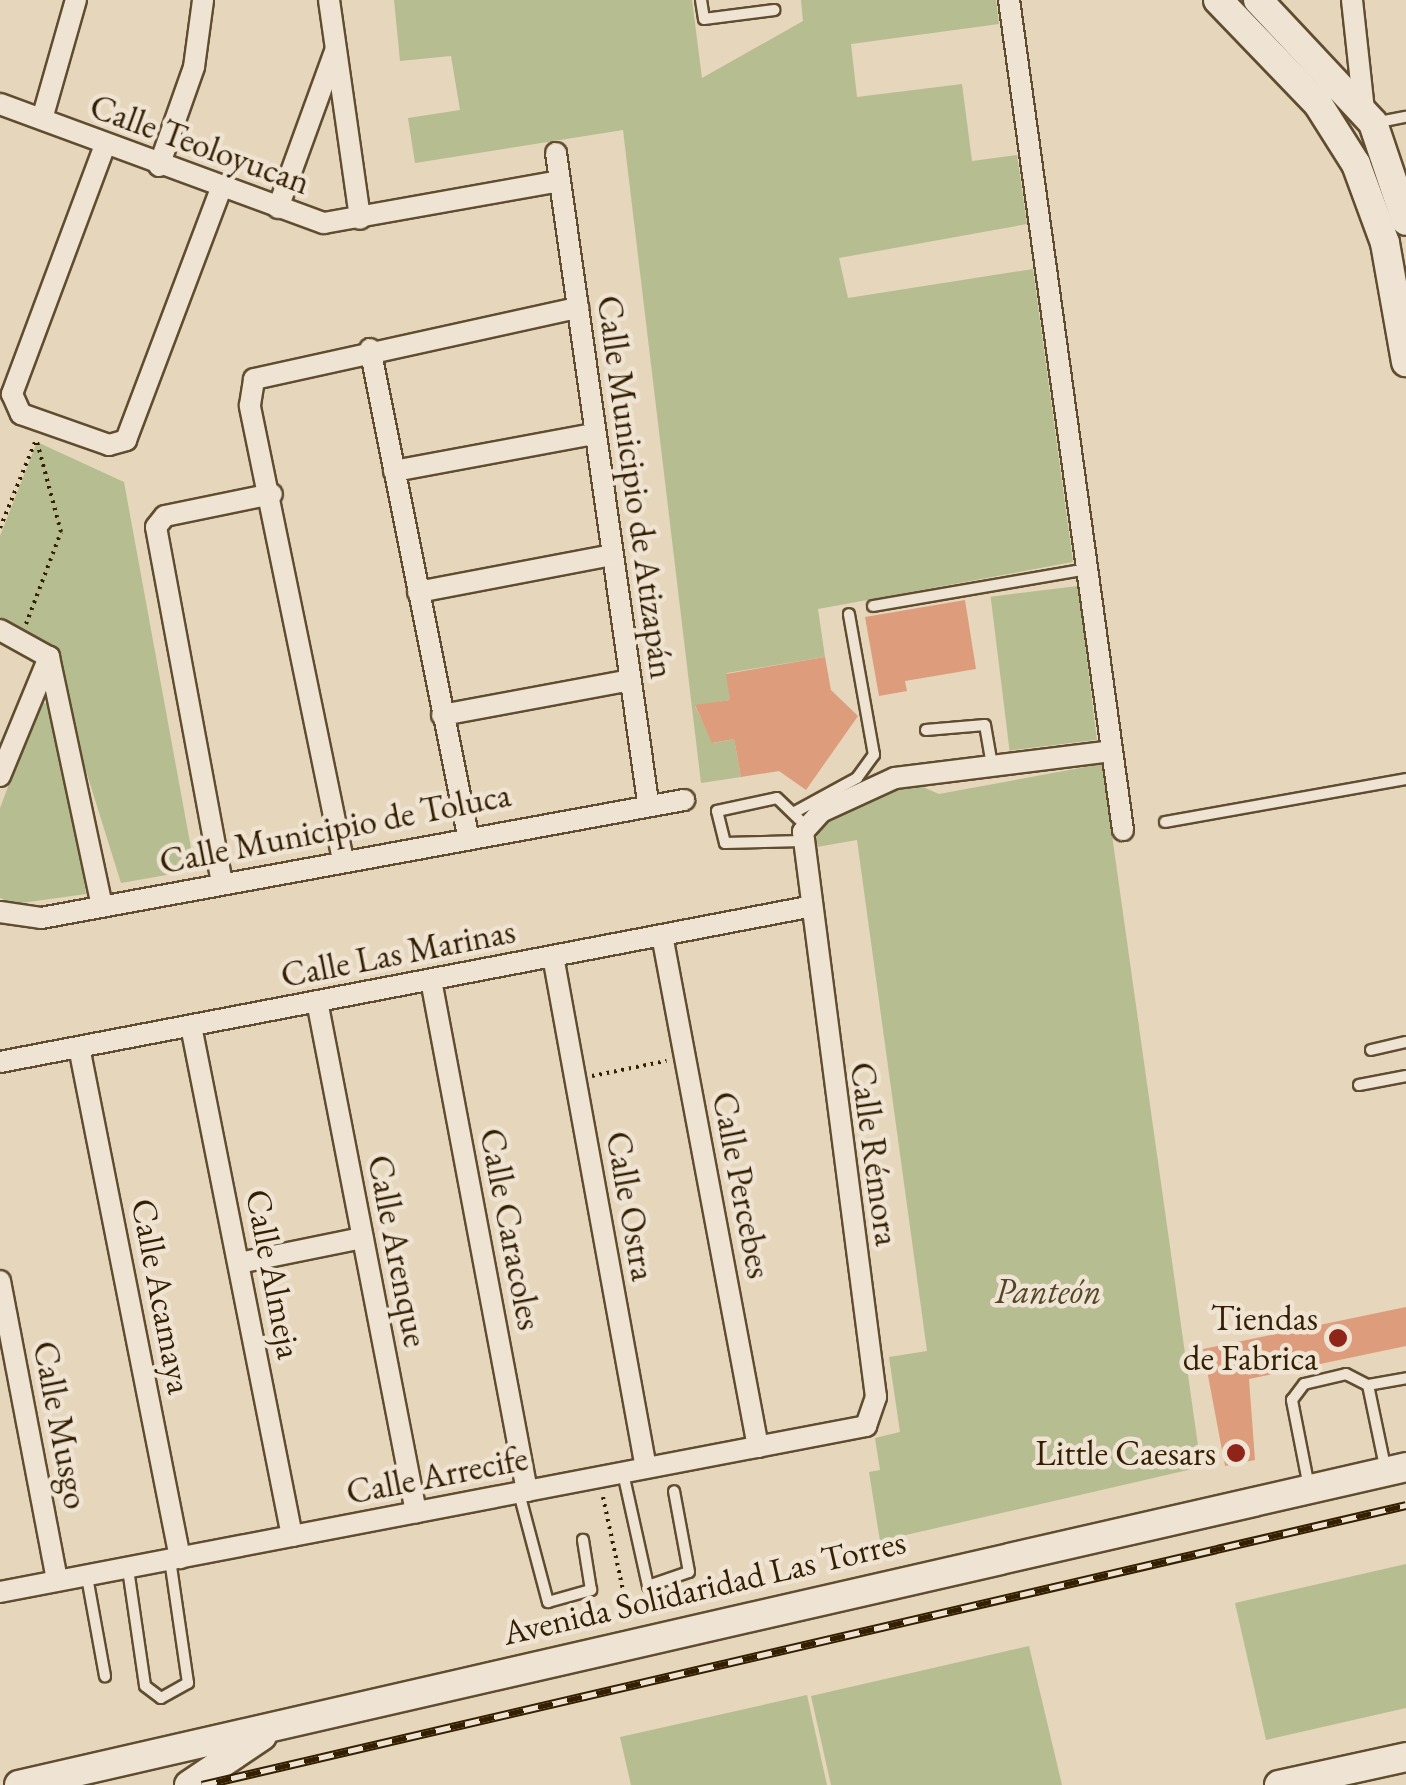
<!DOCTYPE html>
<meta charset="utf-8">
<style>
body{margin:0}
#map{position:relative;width:1406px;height:1785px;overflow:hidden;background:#e6d6bb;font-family:"EB Garamond",serif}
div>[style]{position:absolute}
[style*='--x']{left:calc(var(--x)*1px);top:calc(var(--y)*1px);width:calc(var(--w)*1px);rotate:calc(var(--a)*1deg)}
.green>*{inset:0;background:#b6bd90;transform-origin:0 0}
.building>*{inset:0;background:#dd9d7c}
.path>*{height:4px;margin-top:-2px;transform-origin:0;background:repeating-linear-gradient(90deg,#341f01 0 2.5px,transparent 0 7.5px)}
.roads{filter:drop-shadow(2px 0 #604d30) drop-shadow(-2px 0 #604d30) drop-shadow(0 2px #604d30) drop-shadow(0 -2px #604d30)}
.lane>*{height:10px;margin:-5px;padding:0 5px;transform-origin:5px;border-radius:5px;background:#efe4d3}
.street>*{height:20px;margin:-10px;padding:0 10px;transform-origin:10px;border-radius:10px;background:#efe4d3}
.secondary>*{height:28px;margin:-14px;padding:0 14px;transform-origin:14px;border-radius:14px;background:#efe4d3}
.rail>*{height:9px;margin-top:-4.5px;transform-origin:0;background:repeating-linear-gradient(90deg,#efe4d3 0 15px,#341f01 0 30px);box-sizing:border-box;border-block:2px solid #341f01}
.dots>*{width:28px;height:28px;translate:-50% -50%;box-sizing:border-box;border:5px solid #efe4d3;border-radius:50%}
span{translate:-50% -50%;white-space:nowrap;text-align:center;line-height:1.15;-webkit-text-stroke:9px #efe4d3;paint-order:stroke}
.street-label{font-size:35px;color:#341f01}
.park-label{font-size:35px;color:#544625;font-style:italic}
.poi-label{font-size:35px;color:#341f01}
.right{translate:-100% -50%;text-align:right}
</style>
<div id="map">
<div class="green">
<i style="clip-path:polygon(394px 0,692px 0,702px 78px,803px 21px,801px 0,996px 0,999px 24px,851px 44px,857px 97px,962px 84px,972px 161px,1017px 155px,1027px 224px,839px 258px,848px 298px,1033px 269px,1073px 562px,818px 609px,825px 657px,727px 673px,730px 700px,695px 706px,713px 743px,734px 739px,741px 777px,701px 783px,623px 130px,415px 163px,408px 118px,460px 110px,451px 56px,400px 61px)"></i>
<i style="clip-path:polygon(37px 442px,124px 482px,195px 870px,121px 883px,47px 646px,0 622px,0 536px)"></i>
<i style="left:1078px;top:586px;width:155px;height:88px;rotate:83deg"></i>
<i style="clip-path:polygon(40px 702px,55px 706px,86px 894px,14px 904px,0 898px,0 808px)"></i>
<i style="clip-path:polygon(1102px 764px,1201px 1467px,880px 1541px,869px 1472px,880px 1470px,875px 1438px,900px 1432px,889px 1357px,927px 1351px,857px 840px,811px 848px,823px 824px,890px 787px,916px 784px,939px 794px)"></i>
<i style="clip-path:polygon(1406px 1564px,1406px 1708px,1266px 1740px,1235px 1603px)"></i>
<i style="clip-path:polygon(1029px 1646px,1062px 1785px,831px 1785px,811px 1696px)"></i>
<i style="clip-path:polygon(807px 1695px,827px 1785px,631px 1785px,620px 1737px)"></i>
</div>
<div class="building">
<i style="clip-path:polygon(965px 600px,976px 669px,905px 681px,907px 691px,879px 696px,865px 617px)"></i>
<i style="clip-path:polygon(825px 657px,831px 690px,858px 716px,806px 790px,779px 771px,741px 777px,734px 739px,712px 743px,695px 705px,730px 700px,726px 674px)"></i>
<i style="clip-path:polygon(1406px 1307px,1406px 1346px,1249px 1379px,1255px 1460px,1225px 1466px,1203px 1349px)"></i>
</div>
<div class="path">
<i style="--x:0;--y:528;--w:95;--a:-67.8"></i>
<i style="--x:26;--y:624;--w:98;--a:-69.2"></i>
<i style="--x:61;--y:532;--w:97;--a:-104.9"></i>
<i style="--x:592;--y:1076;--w:76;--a:-11.5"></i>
<i style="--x:603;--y:1497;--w:115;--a:77.9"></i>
</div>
<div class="roads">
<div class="lane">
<i style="--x:701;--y:0;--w:19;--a:81"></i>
<i style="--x:704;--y:19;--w:71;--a:-7.3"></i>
<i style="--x:1374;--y:123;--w:33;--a:-11"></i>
<i style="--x:873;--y:606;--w:217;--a:-9.8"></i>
<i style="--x:926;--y:730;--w:59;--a:-4.8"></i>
<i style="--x:985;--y:725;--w:41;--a:80.1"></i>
<i style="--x:795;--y:812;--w:71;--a:-28.7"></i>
<i style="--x:857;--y:778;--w:29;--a:-54"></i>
<i style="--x:874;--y:755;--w:143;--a:-100.1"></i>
<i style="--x:1165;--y:822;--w:245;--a:-10.1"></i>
<i style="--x:802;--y:841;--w:77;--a:178.5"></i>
<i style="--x:725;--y:843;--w:33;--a:-104"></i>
<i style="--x:717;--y:811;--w:61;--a:-12.2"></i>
<i style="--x:777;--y:798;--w:42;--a:44"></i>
<i style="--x:1371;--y:1050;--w:36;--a:-13"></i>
<i style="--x:1359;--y:1085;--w:48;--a:-10.8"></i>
<i style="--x:1368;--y:1385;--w:39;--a:-10"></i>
<i style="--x:623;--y:1473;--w:116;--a:77.5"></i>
<i style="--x:648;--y:1586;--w:43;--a:-18.9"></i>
<i style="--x:689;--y:1572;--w:82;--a:-100.5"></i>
<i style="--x:1309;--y:1487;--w:89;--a:-101.1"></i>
<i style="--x:1292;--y:1400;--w:20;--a:-53"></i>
<i style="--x:1304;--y:1384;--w:43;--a:-13.4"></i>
<i style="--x:1346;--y:1374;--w:25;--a:27"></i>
<i style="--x:1368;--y:1385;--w:88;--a:78.2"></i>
<i style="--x:519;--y:1493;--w:113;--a:75.1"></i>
<i style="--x:548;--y:1602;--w:45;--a:-15.6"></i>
<i style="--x:591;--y:1590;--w:51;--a:-99.1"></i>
<i style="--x:128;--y:1569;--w:118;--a:81.7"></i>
<i style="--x:145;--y:1686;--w:20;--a:37"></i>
<i style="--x:161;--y:1698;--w:31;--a:-29"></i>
<i style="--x:188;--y:1683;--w:124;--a:-98.3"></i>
<i style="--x:87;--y:1577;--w:101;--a:79.7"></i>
</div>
<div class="street">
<i style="--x:329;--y:0;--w:221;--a:81.9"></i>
<i style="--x:1009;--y:0;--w:838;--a:82.18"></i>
<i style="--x:1352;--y:0;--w:111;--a:83.8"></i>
<i style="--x:0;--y:104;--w:345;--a:20.2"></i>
<i style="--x:324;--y:223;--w:239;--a:-10.1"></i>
<i style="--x:42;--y:119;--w:124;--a:-74.1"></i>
<i style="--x:105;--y:145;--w:266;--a:110.5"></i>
<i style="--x:12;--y:394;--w:22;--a:66"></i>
<i style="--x:21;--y:414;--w:93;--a:19.4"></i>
<i style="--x:109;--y:445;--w:18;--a:-16"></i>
<i style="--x:126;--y:440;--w:268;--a:-69.3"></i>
<i style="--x:556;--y:153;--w:655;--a:81.93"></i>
<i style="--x:159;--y:166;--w:105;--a:-70.5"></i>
<i style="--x:194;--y:67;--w:68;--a:-82.3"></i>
<i style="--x:278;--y:208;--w:167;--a:-70"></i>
<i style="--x:370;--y:349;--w:497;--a:78.6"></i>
<i style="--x:394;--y:471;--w:203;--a:-10.5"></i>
<i style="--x:418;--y:592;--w:197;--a:-10.8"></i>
<i style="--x:0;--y:630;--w:56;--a:28.9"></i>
<i style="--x:49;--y:657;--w:255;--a:78"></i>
<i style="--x:442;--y:715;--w:191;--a:-10.5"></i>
<i style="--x:0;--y:776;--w:129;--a:-67.6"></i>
<i style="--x:343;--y:860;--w:464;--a:-101.6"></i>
<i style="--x:250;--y:405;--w:26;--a:-81"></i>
<i style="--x:254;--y:379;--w:332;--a:-12.4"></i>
<i style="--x:222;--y:883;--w:362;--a:-100.5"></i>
<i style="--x:156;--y:527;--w:14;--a:-51"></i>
<i style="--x:165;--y:516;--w:109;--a:-11.6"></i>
<i style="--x:0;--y:912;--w:41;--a:8.3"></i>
<i style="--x:41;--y:918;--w:654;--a:-10.4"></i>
<i style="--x:662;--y:935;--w:521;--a:79.38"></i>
<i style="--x:553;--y:956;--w:520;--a:79.71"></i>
<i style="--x:431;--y:980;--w:520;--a:79.36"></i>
<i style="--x:317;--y:1001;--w:521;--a:79.04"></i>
<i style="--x:191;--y:1026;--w:520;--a:78.8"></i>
<i style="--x:79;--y:1047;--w:521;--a:78.82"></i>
<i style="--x:0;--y:1062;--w:823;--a:-10.86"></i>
<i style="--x:239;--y:1263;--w:126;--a:-11.5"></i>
<i style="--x:0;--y:1281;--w:305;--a:79.2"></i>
<i style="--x:0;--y:1592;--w:882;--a:-10.85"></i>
<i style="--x:866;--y:1426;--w:31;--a:-71"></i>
<i style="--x:876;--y:1397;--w:570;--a:-97.36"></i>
<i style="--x:803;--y:832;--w:27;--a:-48"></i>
<i style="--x:821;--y:812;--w:81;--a:-24.7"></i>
<i style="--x:895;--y:778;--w:218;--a:-7.1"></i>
</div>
<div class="secondary">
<i style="--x:1218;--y:0;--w:144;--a:46.1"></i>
<i style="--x:1318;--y:104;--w:71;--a:57.7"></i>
<i style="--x:1356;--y:164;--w:84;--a:69.8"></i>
<i style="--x:1385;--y:243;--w:121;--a:80"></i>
<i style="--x:1258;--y:0;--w:168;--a:46.9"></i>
<i style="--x:1373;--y:123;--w:103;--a:71.4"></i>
<i style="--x:19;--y:1785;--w:1423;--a:-12.91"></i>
<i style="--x:189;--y:1785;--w:88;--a:-33.9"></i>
<i style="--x:1279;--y:1785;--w:130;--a:-12.4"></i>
</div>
</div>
<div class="rail">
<i style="--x:202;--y:1785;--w:1236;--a:-13.09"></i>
</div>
<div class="dots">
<i style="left:1338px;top:1338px;background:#8f2418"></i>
<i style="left:1236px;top:1453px;background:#8f2418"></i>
</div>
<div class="street-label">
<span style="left:200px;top:144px;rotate:20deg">Calle Teoloyucan</span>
<span style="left:636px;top:487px;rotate:82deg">Calle Municipio de Atizapán</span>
<span style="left:335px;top:828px;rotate:-11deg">Calle Municipio de Toluca</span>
<span style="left:398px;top:953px;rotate:-11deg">Calle Las Marinas</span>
<span style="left:875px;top:1154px;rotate:82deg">Calle Rémora</span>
<span style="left:742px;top:1185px;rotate:79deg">Calle Percebes</span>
<span style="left:631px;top:1206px;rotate:80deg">Calle Ostra</span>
<span style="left:511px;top:1229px;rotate:79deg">Calle Caracoles</span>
<span style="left:398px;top:1251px;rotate:79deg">Calle Arenque</span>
<span style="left:274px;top:1274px;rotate:79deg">Calle Almeja</span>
<span style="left:162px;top:1296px;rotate:79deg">Calle Acamaya</span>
<span style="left:61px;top:1425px;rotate:79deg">Calle Musgo</span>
<span style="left:437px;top:1475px;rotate:-11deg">Calle Arrecife</span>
<span style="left:704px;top:1587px;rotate:-13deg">Avenida Solidaridad Las Torres</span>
</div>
<div class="park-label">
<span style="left:1048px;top:1291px">Panteón</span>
</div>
<div class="poi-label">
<span class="right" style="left:1318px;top:1338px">Tiendas<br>de Fabrica</span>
<span class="right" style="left:1216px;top:1453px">Little Caesars</span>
</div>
</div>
